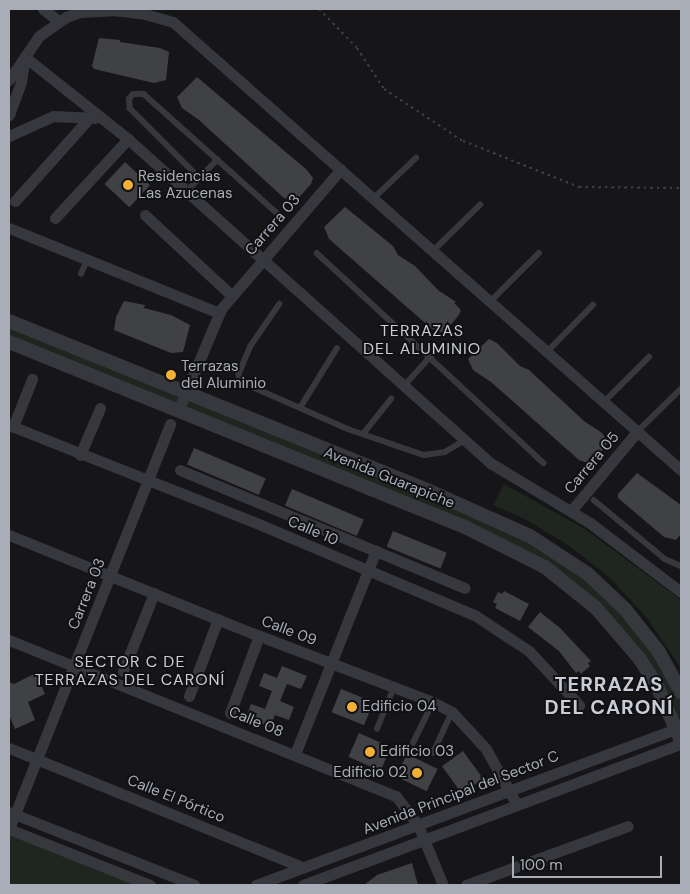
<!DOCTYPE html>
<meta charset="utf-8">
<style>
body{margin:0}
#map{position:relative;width:690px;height:894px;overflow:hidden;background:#161618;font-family:"DM Sans",sans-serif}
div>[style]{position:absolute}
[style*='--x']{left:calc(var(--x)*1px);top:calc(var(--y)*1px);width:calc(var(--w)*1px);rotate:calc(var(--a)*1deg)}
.green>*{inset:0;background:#1e261f}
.building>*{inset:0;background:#404145;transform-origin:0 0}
.path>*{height:2px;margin-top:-1px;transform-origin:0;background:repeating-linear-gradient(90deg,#3d3f44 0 2.5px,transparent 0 6.5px)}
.service>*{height:5.5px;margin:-2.75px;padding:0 2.75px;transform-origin:2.75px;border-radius:2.75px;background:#37383d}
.minor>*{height:11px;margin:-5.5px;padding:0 5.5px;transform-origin:5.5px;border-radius:5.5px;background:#37383d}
.tertiary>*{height:14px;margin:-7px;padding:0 7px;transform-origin:7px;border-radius:7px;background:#37383d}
.dots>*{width:14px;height:14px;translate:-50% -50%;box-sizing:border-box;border:2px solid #111113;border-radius:50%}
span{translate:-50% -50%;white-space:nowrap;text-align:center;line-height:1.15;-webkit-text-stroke:4px #111113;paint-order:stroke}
.poi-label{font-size:15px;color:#a8adb8}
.left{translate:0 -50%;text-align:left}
.right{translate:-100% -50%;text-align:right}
.street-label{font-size:15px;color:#a8adb8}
.neighbourhood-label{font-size:16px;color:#c9ccd4;letter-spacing:1px}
.district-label{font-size:20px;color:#c9ccd4;font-weight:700;letter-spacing:1px}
.frame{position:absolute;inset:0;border:10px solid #a8adb8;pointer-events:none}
.scale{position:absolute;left:512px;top:856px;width:150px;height:22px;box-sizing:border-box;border:2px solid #a8adb8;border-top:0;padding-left:6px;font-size:15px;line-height:18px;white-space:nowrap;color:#a8adb8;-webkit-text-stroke:4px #111113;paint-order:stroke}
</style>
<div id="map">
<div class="green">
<i style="clip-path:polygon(9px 321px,484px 514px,604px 589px,681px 692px,681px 727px,639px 658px,545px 567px,9px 342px)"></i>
<i style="clip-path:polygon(504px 484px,585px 529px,681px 600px,681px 668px,647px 618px,610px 578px,568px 545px,525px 519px,493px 505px)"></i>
<i style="clip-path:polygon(9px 829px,150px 885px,9px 885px)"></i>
</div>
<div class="building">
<i style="clip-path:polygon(99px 38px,120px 40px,120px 42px,160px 48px,169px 52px,166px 80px,154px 83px,94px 69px,92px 66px)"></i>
<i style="clip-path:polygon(197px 77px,307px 170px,313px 178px,311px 184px,296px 201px,284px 198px,199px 120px,182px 108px,177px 97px)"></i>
<i style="left:125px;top:162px;width:34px;height:30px;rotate:43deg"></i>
<i style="clip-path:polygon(345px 207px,393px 246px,398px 255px,415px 266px,438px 290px,456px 302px,454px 303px,461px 310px,459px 315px,444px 333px,432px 329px,329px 239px,324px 227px)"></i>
<i style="clip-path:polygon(124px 301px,145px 305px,144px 308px,171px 315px,190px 325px,183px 352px,171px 353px,114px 330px,116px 317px)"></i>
<i style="clip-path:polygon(489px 339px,497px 343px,520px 366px,529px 370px,584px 421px,602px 433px,607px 441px,606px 446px,591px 464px,579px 460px,491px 382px,473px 370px,468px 359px)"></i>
<i style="left:194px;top:448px;width:78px;height:18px;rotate:23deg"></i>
<i style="clip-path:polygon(637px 473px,681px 505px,681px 534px,676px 540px,664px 537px,618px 498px,618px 494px)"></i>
<i style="left:292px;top:489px;width:78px;height:18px;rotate:23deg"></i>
<i style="left:393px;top:531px;width:58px;height:17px;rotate:22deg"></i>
<i style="clip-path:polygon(504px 591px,529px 604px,520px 621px,495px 608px,497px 604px,493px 602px,498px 592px,502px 594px)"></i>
<i style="clip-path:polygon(540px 612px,560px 628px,591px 661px,588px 663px,590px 666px,581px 674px,579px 671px,576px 673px,559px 651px,528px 627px)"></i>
<i style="clip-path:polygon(282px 666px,307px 676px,301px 689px,287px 684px,280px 701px,294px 707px,289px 720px,275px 715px,270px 727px,246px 717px,251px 704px,265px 709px,272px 691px,259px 686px,264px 673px,277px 678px)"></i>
<i style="clip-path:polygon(36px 673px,45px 694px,28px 702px,35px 720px,15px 729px,9px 715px,9px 682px,14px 684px)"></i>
<i style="left:341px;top:689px;width:35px;height:25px;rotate:22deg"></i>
<i style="left:359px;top:733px;width:35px;height:26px;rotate:24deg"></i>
<i style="left:463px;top:751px;width:34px;height:26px;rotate:54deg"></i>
<i style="left:407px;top:754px;width:34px;height:25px;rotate:26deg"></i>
<i style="clip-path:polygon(412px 863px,418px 885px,364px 885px,377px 875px)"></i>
</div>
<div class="path">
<i style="--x:319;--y:9;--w:54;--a:45.7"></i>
<i style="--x:357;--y:48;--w:49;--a:56.6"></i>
<i style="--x:384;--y:89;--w:95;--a:33.4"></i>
<i style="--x:463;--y:141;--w:125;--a:21.6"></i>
<i style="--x:579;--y:187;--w:102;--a:0.6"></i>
</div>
<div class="service">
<i style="--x:199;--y:178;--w:98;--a:-135"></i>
<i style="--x:130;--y:109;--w:10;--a:-96"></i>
<i style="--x:129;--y:99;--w:6;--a:-51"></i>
<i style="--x:133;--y:94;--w:11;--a:0"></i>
<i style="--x:144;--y:94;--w:178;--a:41.8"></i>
<i style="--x:186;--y:192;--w:45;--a:-45.9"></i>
<i style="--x:374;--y:198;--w:58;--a:-43.6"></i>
<i style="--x:433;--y:251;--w:66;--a:-44.4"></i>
<i style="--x:317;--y:253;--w:309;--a:42.8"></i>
<i style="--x:81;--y:274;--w:15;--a:-67"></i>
<i style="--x:490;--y:302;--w:69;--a:-45"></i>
<i style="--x:280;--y:304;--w:51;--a:124.6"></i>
<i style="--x:251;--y:346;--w:30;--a:113"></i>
<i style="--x:239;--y:374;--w:8;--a:76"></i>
<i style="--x:241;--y:382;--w:117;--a:23.7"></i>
<i style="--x:348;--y:429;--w:80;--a:18.9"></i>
<i style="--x:424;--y:455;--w:21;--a:-8"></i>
<i style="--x:445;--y:452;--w:23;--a:-31"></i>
<i style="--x:546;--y:353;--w:67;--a:-45.6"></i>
<i style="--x:404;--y:386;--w:40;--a:-48"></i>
<i style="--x:603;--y:403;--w:65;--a:-45"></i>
<i style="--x:300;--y:408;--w:70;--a:-58.3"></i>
<i style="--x:636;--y:433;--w:63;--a:-44.4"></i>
<i style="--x:363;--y:434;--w:45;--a:-51.3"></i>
<i style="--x:594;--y:500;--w:92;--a:39.7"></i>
<i style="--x:665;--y:559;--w:17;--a:24"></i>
<i style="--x:377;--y:729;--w:45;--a:-68"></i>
<i style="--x:413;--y:743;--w:46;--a:-64"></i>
<i style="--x:433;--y:753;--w:45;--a:-65.1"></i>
</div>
<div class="minor">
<i style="--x:43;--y:9;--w:20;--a:37"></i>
<i style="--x:25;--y:57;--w:132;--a:38.5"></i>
<i style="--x:128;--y:139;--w:488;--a:41.8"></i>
<i style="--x:492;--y:464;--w:114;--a:31"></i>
<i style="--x:590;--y:523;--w:114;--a:37.2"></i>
<i style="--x:9;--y:80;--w:53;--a:-55.7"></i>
<i style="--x:39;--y:36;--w:33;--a:-35"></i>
<i style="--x:66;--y:17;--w:15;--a:-20"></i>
<i style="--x:80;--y:12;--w:33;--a:-3"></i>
<i style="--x:113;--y:10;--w:32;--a:7"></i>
<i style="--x:145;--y:14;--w:29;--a:16"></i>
<i style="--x:173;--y:22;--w:677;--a:41.41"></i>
<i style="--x:9;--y:115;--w:35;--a:-70"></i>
<i style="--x:21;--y:82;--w:24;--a:-81"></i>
<i style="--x:9;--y:136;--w:48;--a:-24.4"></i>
<i style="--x:53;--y:116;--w:42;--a:2.7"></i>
<i style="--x:15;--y:201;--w:113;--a:-48.2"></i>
<i style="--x:145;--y:215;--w:117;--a:42.9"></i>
<i style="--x:55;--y:218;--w:108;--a:-47.3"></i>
<i style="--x:9;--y:228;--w:227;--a:22"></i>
<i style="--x:178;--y:411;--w:111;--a:-67.1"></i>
<i style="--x:221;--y:309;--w:184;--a:-49.4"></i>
<i style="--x:9;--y:425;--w:271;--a:21.6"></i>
<i style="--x:261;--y:525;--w:233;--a:22.9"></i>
<i style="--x:476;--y:616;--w:64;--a:33.4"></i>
<i style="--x:529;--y:651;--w:74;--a:47.2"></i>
<i style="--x:13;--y:427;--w:52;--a:-68.4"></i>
<i style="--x:80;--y:455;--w:51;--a:-66.9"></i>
<i style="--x:180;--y:470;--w:308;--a:22.5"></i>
<i style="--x:571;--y:511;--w:102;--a:-50.2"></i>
<i style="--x:9;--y:535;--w:262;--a:22"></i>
<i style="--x:252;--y:633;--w:194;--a:20.9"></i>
<i style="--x:433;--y:702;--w:21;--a:28"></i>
<i style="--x:452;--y:712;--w:50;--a:47.4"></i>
<i style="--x:486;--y:749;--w:64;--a:61"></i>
<i style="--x:9;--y:640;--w:417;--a:22"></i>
<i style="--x:396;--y:796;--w:36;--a:53"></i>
<i style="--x:418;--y:825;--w:65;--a:67.4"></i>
<i style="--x:123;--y:671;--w:84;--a:-68.3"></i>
<i style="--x:189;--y:696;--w:82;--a:-69.4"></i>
<i style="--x:230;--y:713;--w:82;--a:-69.4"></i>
<i style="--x:9;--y:748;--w:318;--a:22.1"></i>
<i style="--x:295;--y:754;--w:219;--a:-68.3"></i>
<i style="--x:9;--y:812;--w:199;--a:21.5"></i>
<i style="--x:9;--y:829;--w:436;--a:-68.3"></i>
<i style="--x:9;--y:829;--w:152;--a:21.7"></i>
<i style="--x:256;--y:885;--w:453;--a:-20.4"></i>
<i style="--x:303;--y:885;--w:403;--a:-20.5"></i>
<i style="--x:466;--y:885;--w:172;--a:-20"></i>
</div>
<div class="tertiary">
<i style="--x:9;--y:321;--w:451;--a:22"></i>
<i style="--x:427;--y:490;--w:113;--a:24.1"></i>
<i style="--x:530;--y:536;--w:69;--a:33.2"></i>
<i style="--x:588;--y:574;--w:51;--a:43.4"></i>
<i style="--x:625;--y:609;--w:55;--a:51.7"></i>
<i style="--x:659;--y:652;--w:46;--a:61.2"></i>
<i style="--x:9;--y:342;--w:490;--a:22.1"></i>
<i style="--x:463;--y:526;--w:92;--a:26.6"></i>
<i style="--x:545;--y:567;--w:65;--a:38.8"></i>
<i style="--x:596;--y:608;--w:66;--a:49.3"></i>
<i style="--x:639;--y:658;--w:33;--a:57"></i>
<i style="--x:657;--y:686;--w:60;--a:66.4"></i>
</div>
<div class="dots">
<i style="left:128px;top:185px;background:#f2b134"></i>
<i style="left:171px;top:375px;background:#f2b134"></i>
<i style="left:352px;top:707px;background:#f2b134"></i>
<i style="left:370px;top:752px;background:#f2b134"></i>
<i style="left:417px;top:773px;background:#f2b134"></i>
</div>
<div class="poi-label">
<span class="left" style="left:138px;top:185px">Residencias<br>Las Azucenas</span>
<span class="left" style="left:181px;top:375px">Terrazas<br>del Aluminio</span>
<span class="left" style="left:362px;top:707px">Edificio 04</span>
<span class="left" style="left:380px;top:752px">Edificio 03</span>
<span class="right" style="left:407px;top:773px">Edificio 02</span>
</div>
<div class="street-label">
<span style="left:273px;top:225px;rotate:-49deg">Carrera 03</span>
<span style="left:592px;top:463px;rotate:-50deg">Carrera 05</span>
<span style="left:389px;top:478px;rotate:22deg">Avenida Guarapiche</span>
<span style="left:313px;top:531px;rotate:23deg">Calle 10</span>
<span style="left:87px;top:594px;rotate:-68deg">Carrera 03</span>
<span style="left:289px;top:631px;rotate:21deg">Calle 09</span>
<span style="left:256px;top:722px;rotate:22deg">Calle 08</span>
<span style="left:461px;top:793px;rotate:-21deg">Avenida Principal del Sector C</span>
<span style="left:176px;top:799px;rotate:22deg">Calle El Pórtico</span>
</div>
<div class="neighbourhood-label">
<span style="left:422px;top:340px">TERRAZAS<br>DEL ALUMINIO</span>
<span style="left:130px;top:671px">SECTOR C DE<br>TERRAZAS DEL CARONÍ</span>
</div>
<div class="district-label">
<span style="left:609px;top:696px">TERRAZAS<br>DEL CARONÍ</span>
</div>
<div class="frame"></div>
<div class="scale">100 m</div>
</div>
